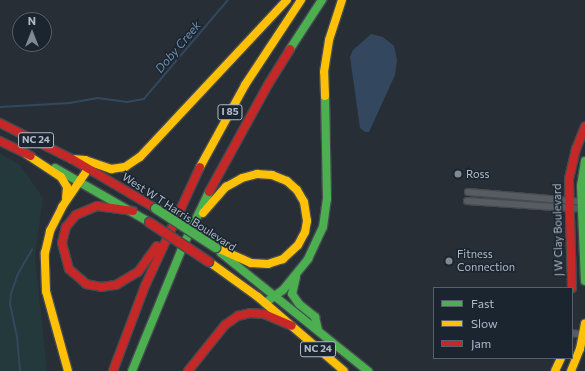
<!DOCTYPE html>
<style>
body{margin:0}
#map{position:relative;width:585px;height:371px;overflow:hidden;background:#272e35;font-family:Commissioner,sans-serif}
div>[style]{position:absolute}
[style*='--x']{left:calc(var(--x)*1px);top:calc(var(--y)*1px);width:calc(var(--w)*1px);rotate:calc(var(--a)*1deg)}
.green>*{inset:0;background:#24393b}
.water>*{inset:0;background:#33485f}
.stream>*{height:1.5px;margin:-0.75px;padding:0 0.75px;transform-origin:0.75px;border-radius:0.75px;background:#33485f}
.roads{filter:drop-shadow(1px 0 #454a50) drop-shadow(-1px 0 #454a50) drop-shadow(0 1px #454a50) drop-shadow(0 -1px #454a50)}
.street>*{height:6px;margin:-3px;padding:0 3px;transform-origin:3px;border-radius:3px;background:#575c63}
.fast>*{height:8px;margin:-4px;padding:0 4px;transform-origin:4px;border-radius:4px;background:#4caf50}
.slow>*{height:8px;margin:-4px;padding:0 4px;transform-origin:4px;border-radius:4px;background:#ffc107}
.jam>*{height:8px;margin:-4px;padding:0 4px;transform-origin:4px;border-radius:4px;background:#c62828}
.bridges{filter:drop-shadow(1px 0 #444b52) drop-shadow(-1px 0 #444b52) drop-shadow(0 1px #444b52) drop-shadow(0 -1px #444b52)}
.fast-bridge>*{height:9px;margin:-4.5px;padding:0 4.5px;transform-origin:4.5px;border-radius:4.5px;background:#4caf50}
.jam-bridge>*{height:9px;margin:-4.5px;padding:0 4.5px;transform-origin:4.5px;border-radius:4.5px;background:#c62828}
.dots>*{width:11px;height:11px;translate:-50% -50%;box-sizing:border-box;border:2px solid #1a2530;border-radius:50%}
span{translate:-50% -50%;white-space:nowrap;text-align:center;line-height:1.15;-webkit-text-stroke:3px #1a2530;paint-order:stroke}
.shield-label span{padding:1px 3px;background:#1a2530;border:1px solid;border-radius:3px;-webkit-text-stroke-width:0}
.shield-label{font-size:10px;color:#b0bbc7;font-weight:700}
.poi-label{font-size:11px;color:#b0bbc7}
.left{translate:0 -50%;text-align:left}
.street-label{font-size:11px;color:#b0bbc7}
.water-label{font-size:12px;color:#708eac;font-style:italic}
.legend{position:absolute;left:433px;top:287px;width:140px;height:72px;box-sizing:border-box;background:#1a2530;border:1px solid #56616c;margin:0;padding:5px 7px;list-style:none;font-size:12px;color:#b0bbc7}
.legend li{display:flex;align-items:center;gap:8px;height:20px}
.legend b{width:20px;border:1px solid #56616c}
.north{position:absolute;left:12px;top:12px;width:40px;height:40px;box-sizing:border-box;background:#1a2530;border:1px solid #56616c;border-radius:50%;rotate:0deg;font-size:11px;font-weight:700;line-height:16px;text-align:center;color:#b0bbc7}
.north::after{content:'';display:block;margin:auto;width:14px;height:18px;background:#808a94;clip-path:polygon(50% 0,100% 100%,50% 72%,0 100%)}
</style>
<div id="map">
<div class="green">
<i style="clip-path:polygon(0 153px,20px 165px,43px 198px,35px 256px,47px 371px,0 371px)"></i>
</div>
<div class="water">
<i style="clip-path:polygon(371px 34px,383px 37px,394px 46px,397px 60px,395px 75px,369px 132px,365px 132px,360px 128px,350px 57px,353px 50px)"></i>
</div>
<div class="stream">
<i style="--x:0;--y:107;--w:70;--a:-3.3"></i>
<i style="--x:70;--y:103;--w:28;--a:-10"></i>
<i style="--x:98;--y:98;--w:29;--a:8"></i>
<i style="--x:127;--y:102;--w:17;--a:-10"></i>
<i style="--x:144;--y:99;--w:130;--a:-49.7"></i>
<i style="--x:20;--y:371;--w:34;--a:-95"></i>
<i style="--x:17;--y:337;--w:33;--a:-102"></i>
<i style="--x:10;--y:305;--w:11;--a:-85"></i>
<i style="--x:11;--y:294;--w:21;--a:-71"></i>
<i style="--x:18;--y:274;--w:28;--a:-60"></i>
</div>
<div class="roads">
<div class="street">
<i style="--x:468;--y:192;--w:117;--a:4.9"></i>
<i style="--x:467;--y:201;--w:118;--a:3.9"></i>
<i style="--x:572;--y:333;--w:13;--a:9"></i>
</div>
<div class="fast">
<i style="--x:290;--y:49;--w:59;--a:-56.9"></i>
<i style="--x:585;--y:161;--w:25;--a:99"></i>
<i style="--x:581;--y:186;--w:95;--a:87.6"></i>
<i style="--x:55;--y:168;--w:108;--a:29.9"></i>
<i style="--x:221;--y:253;--w:189;--a:38.8"></i>
<i style="--x:296;--y:277;--w:17;--a:103"></i>
<i style="--x:292;--y:294;--w:12;--a:55"></i>
<i style="--x:299;--y:304;--w:21;--a:39"></i>
<i style="--x:315;--y:317;--w:13;--a:77"></i>
<i style="--x:265;--y:303;--w:22;--a:-36"></i>
<i style="--x:283;--y:290;--w:40;--a:-51"></i>
<i style="--x:308;--y:259;--w:35;--a:-65"></i>
<i style="--x:323;--y:227;--w:28;--a:-82"></i>
<i style="--x:327;--y:199;--w:103;--a:-91.1"></i>
<i style="--x:132;--y:371;--w:135;--a:-67.8"></i>
<i style="--x:183;--y:246;--w:60;--a:-64.3"></i>
</div>
<div class="slow">
<i style="--x:325;--y:96;--w:24;--a:-92"></i>
<i style="--x:324;--y:72;--w:32;--a:-81"></i>
<i style="--x:329;--y:40;--w:42;--a:-72"></i>
<i style="--x:26;--y:154;--w:42;--a:33.3"></i>
<i style="--x:61;--y:177;--w:12;--a:59"></i>
<i style="--x:67;--y:187;--w:11;--a:95"></i>
<i style="--x:72;--y:159;--w:13;--a:4"></i>
<i style="--x:85;--y:160;--w:28;--a:19"></i>
<i style="--x:111;--y:169;--w:14;--a:-8"></i>
<i style="--x:125;--y:167;--w:18;--a:-34"></i>
<i style="--x:140;--y:157;--w:215;--a:-46.9"></i>
<i style="--x:200;--y:167;--w:94;--a:-61.2"></i>
<i style="--x:245;--y:85;--w:102;--a:-56.6"></i>
<i style="--x:203;--y:213;--w:35;--a:-49"></i>
<i style="--x:226;--y:187;--w:18;--a:-29"></i>
<i style="--x:242;--y:178;--w:16;--a:-15"></i>
<i style="--x:257;--y:174;--w:15;--a:4"></i>
<i style="--x:272;--y:175;--w:16;--a:22"></i>
<i style="--x:287;--y:181;--w:13;--a:42"></i>
<i style="--x:297;--y:190;--w:14;--a:60"></i>
<i style="--x:304;--y:202;--w:19;--a:81"></i>
<i style="--x:307;--y:221;--w:11;--a:100"></i>
<i style="--x:305;--y:232;--w:15;--a:118"></i>
<i style="--x:298;--y:245;--w:21;--a:137"></i>
<i style="--x:283;--y:259;--w:16;--a:162"></i>
<i style="--x:268;--y:264;--w:17;--a:-177"></i>
<i style="--x:251;--y:263;--w:39;--a:-156"></i>
<i style="--x:208;--y:261;--w:62;--a:35.8"></i>
<i style="--x:258;--y:297;--w:113;--a:40.7"></i>
<i style="--x:68;--y:371;--w:83;--a:-105.4"></i>
<i style="--x:46;--y:291;--w:38;--a:-92"></i>
<i style="--x:45;--y:253;--w:23;--a:-77"></i>
<i style="--x:50;--y:231;--w:27;--a:-63"></i>
<i style="--x:62;--y:207;--w:46;--a:-55.6"></i>
<i style="--x:555;--y:371;--w:14;--a:-65"></i>
<i style="--x:571;--y:371;--w:24;--a:-68"></i>
<i style="--x:580;--y:349;--w:26;--a:-79"></i>
</div>
<div class="jam">
<i style="--x:0;--y:123;--w:80;--a:26.6"></i>
<i style="--x:72;--y:159;--w:96;--a:30.6"></i>
<i style="--x:0;--y:141;--w:34;--a:26"></i>
<i style="--x:209;--y:192;--w:124;--a:-61.2"></i>
<i style="--x:269;--y:83;--w:40;--a:-58"></i>
<i style="--x:133;--y:211;--w:36;--a:-172"></i>
<i style="--x:97;--y:206;--w:23;--a:157"></i>
<i style="--x:76;--y:215;--w:16;--a:130"></i>
<i style="--x:66;--y:227;--w:16;--a:104"></i>
<i style="--x:62;--y:243;--w:27;--a:75"></i>
<i style="--x:69;--y:269;--w:23;--a:41"></i>
<i style="--x:86;--y:284;--w:15;--a:11"></i>
<i style="--x:101;--y:287;--w:15;--a:-8"></i>
<i style="--x:116;--y:285;--w:26;--a:-31"></i>
<i style="--x:138;--y:272;--w:32;--a:-54"></i>
<i style="--x:572;--y:288;--w:109;--a:-91.6"></i>
<i style="--x:569;--y:179;--w:31;--a:-77"></i>
<i style="--x:576;--y:149;--w:24;--a:-68"></i>
<i style="--x:113;--y:371;--w:91;--a:-69.4"></i>
<i style="--x:145;--y:286;--w:131;--a:-65.2"></i>
<i style="--x:188;--y:371;--w:59;--a:-51.2"></i>
<i style="--x:225;--y:325;--w:16;--a:-35"></i>
<i style="--x:238;--y:316;--w:12;--a:-14"></i>
<i style="--x:250;--y:313;--w:14;--a:4"></i>
<i style="--x:264;--y:314;--w:30;--a:23"></i>
</div>
</div>
<div class="bridges">
<div class="fast-bridge">
<i style="--x:155;--y:208;--w:72;--a:33"></i>
</div>
<div class="jam-bridge">
<i style="--x:149;--y:222;--w:71;--a:33.5"></i>
</div>
</div>
<div class="dots">
<i style="left:458px;top:174px;background:#808a94"></i>
<i style="left:449px;top:261px;background:#808a94"></i>
</div>
<div class="shield-label">
<span style="left:230px;top:112px">I 85</span>
<span style="left:36px;top:140px">NC 24</span>
<span style="left:318px;top:349px">NC 24</span>
</div>
<div class="poi-label">
<span class="left" style="left:466px;top:174px">Ross</span>
<span class="left" style="left:457px;top:261px">Fitness<br>Connection</span>
</div>
<div class="street-label">
<span style="left:179px;top:212px;rotate:33deg">West W T Harris Boulevard</span>
<span style="left:558px;top:230px;rotate:-91deg">J W Clay Boulevard</span>
</div>
<div class="water-label">
<span style="left:178px;top:47px;rotate:-50deg">Doby Creek</span>
</div>
<ul class="legend">
<li><b style="height:5px;background:#4caf50"></b>Fast</li>
<li><b style="height:5px;background:#ffc107"></b>Slow</li>
<li><b style="height:5px;background:#c62828"></b>Jam</li>
</ul>
<div class="north">N</div>
</div>
